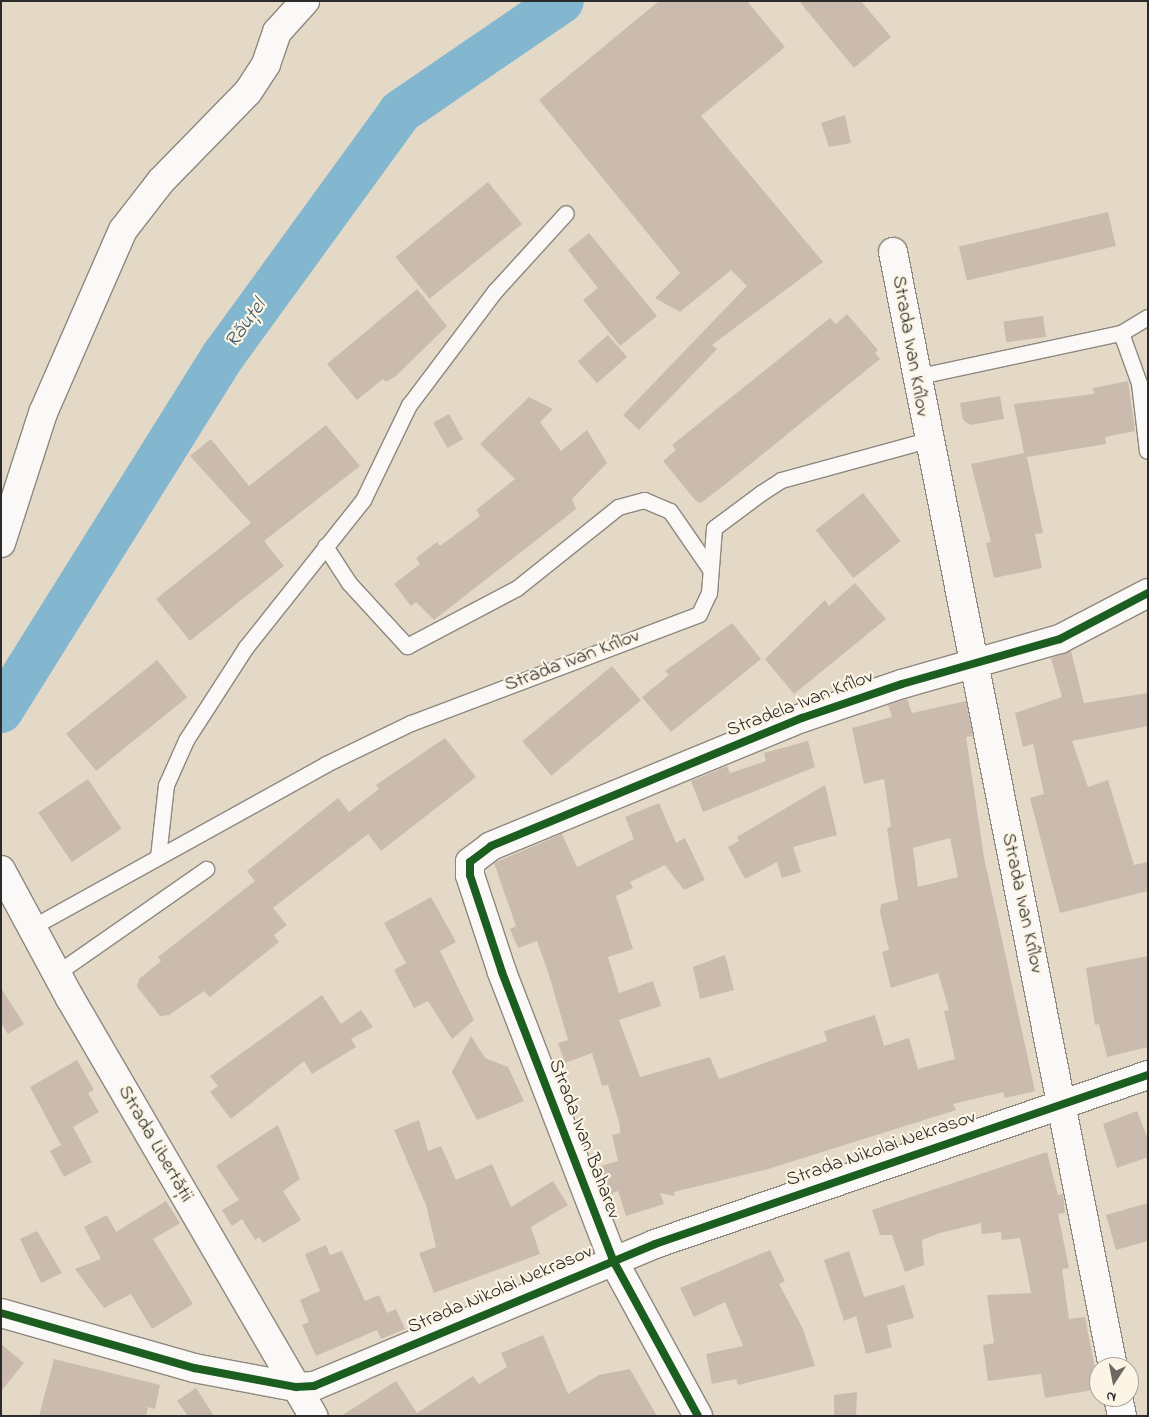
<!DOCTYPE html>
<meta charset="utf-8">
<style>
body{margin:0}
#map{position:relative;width:1149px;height:1417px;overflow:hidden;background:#e4d9c7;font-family:"Indie Flower",sans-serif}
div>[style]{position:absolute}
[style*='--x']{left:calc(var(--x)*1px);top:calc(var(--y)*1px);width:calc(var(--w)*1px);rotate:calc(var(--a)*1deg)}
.river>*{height:44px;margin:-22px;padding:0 22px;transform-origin:22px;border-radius:22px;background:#83b7d0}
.building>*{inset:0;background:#cabbae;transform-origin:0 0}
.roads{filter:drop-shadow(1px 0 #8d887f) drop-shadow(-1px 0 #8d887f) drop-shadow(0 1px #8d887f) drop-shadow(0 -1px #8d887f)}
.service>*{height:15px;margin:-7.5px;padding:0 7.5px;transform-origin:7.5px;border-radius:7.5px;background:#fbf9f7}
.minor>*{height:28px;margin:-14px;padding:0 14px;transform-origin:14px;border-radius:14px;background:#fbf9f7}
.cycleway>*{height:8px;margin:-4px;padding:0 4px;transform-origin:4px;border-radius:4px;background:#1b5e20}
span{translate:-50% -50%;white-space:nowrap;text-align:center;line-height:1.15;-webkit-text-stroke:4.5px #fcf5e5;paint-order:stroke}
.street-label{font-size:20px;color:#2b2b2b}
.water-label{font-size:21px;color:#3b5766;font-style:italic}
.frame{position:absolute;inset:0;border:2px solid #2b2b2b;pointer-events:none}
.north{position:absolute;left:1089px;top:1357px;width:50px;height:50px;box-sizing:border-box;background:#fcf5e5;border:1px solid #a8a49b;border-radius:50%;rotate:191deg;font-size:14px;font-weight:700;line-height:20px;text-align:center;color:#2b2b2b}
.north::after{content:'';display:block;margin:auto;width:18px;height:22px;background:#6c6862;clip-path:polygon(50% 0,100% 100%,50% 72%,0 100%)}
</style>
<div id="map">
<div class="river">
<i style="--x:1;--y:711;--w:419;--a:-58"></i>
<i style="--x:223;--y:356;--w:301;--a:-54"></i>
<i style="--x:400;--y:112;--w:196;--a:-34.4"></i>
</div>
<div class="building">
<i style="clip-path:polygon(659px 1px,747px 1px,785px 47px,701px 116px,823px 262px,712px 345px,717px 349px,639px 430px,623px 415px,747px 286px,731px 270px,680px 312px,655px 298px,680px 273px,539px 100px)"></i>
<i style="clip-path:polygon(799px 1px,861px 1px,891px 37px,854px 68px)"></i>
<i style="clip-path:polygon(845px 115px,851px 143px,829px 147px,821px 123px)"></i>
<i style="left:488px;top:182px;width:54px;height:119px;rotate:51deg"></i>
<i style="left:1108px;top:212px;width:35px;height:153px;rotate:77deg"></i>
<i style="clip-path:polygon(589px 233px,657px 316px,620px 346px,583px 300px,598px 288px,568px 250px)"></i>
<i style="clip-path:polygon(417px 289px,447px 326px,396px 376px,386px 382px,383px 379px,357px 400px,327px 364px)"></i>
<i style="clip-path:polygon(847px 314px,878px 350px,875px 353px,880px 359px,727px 483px,701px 503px,696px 501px,663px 461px,676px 450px,672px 445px,830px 318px,836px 324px)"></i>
<i style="left:1043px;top:316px;width:21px;height:40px;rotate:82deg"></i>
<i style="left:608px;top:335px;width:29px;height:40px;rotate:49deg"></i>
<i style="clip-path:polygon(1128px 381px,1135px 431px,1105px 437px,1106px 444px,1027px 457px,1043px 533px,1035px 534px,1042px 568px,994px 578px,986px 543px,991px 542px,971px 464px,1024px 453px,1014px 404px,1094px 394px,1093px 388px)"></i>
<i style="clip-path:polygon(1000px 396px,1004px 419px,970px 425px,963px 420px,960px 403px)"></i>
<i style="clip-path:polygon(529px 397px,553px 409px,540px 422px,561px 451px,587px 430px,607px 463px,572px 499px,576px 509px,434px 620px,416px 602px,411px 606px,394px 584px,420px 564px,416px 558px,437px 542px,440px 546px,480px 516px,476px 510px,515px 479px,480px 444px)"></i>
<i style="left:449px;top:414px;width:29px;height:18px;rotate:61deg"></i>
<i style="clip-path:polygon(326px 425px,360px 466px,264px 541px,284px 566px,190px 641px,156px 599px,251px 523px,190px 456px,211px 439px,249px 486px)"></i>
<i style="left:863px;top:493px;width:61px;height:60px;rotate:52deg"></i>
<i style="clip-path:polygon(855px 583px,886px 619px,794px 694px,765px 659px,825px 600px,829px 606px)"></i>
<i style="clip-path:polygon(732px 623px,761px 659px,671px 732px,642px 697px,669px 675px,665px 671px)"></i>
<i style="clip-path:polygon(1071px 651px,1084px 703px,1148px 693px,1148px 726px,1072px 741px,1088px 787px,1108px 780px,1134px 865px,1148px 862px,1148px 891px,1060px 913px,1030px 798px,1044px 794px,1033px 744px,1023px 747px,1015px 713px,1062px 697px,1051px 658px)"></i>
<i style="left:157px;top:660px;width:48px;height:117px;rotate:51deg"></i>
<i style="left:612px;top:666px;width:45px;height:117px;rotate:50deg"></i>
<i style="clip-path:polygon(evenodd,907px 699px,912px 713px,966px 701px,973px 736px,966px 737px,984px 857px,1035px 1091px,1005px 1098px,1003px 1092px,953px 1104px,956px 1110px,768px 1169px,674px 1192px,675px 1196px,660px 1193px,664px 1204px,626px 1216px,618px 1191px,610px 1194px,601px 1166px,618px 1161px,612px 1135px,620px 1133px,620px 1126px,608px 1085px,602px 1086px,592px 1053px,565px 1063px,558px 1043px,568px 1040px,549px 975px,537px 941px,518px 948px,510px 929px,516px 926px,494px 863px,562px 834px,577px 867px,634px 839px,625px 817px,659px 803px,676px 843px,685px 838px,705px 880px,684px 890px,665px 865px,630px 882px,633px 888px,616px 896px,633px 949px,608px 957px,619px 993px,653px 981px,661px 1006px,619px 1020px,640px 1077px,710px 1057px,719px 1079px,827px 1041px,824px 1031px,875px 1015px,884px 1046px,909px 1038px,918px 1069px,955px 1059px,944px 1011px,949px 1010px,938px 973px,891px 988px,882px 952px,889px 950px,880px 912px,881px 904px,898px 900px,887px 828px,891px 827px,884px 779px,864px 784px,852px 728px,892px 717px,888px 705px,907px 699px,950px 838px,958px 877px,918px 887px,913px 848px,950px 838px)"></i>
<i style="clip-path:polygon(445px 738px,476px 777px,381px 851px,368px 834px,273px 908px,287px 925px,274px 935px,279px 942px,210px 997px,204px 991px,169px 1015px,160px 1016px,137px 987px,139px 979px,161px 961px,158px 957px,255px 881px,247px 871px,338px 798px,349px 812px,379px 789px,376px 785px)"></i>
<i style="clip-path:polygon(808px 741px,815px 767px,703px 812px,691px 781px,727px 766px,730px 773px,766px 761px,764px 753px)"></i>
<i style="left:88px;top:779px;width:60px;height:60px;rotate:56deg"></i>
<i style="clip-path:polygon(825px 785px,837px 835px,793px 847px,801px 872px,782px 878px,777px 862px,745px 879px,728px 847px,739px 841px,737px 837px)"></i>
<i style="clip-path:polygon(431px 897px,456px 942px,440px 951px,474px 1020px,452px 1039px,428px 1001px,414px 1008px,394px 970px,406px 963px,384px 923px)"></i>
<i style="clip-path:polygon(725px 955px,734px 990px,700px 999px,693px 967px)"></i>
<i style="clip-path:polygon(1148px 956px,1148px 1047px,1107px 1057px,1099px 1024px,1095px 1025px,1086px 968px)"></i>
<i style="clip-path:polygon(1px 988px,24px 1024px,8px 1034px,1px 1023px)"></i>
<i style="clip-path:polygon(322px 995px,341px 1024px,361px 1010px,373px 1027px,351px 1039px,356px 1047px,312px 1074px,304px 1061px,231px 1119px,210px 1092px,218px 1086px,210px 1076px)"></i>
<i style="clip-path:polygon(471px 1036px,485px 1058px,508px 1067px,524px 1101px,477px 1120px,452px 1072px)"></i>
<i style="clip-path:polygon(77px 1060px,94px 1090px,88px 1093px,99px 1112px,73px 1127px,92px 1162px,64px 1177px,50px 1151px,61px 1145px,30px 1087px)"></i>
<i style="clip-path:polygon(1137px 1111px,1148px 1139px,1148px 1157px,1117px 1168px,1103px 1124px)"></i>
<i style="clip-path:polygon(419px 1120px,428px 1151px,441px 1146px,456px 1180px,492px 1164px,511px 1207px,553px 1181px,568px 1205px,531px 1227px,540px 1254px,434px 1293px,419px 1253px,436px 1247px,426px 1205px,394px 1130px)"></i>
<i style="clip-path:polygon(278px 1125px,300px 1179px,283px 1191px,301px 1220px,263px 1243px,259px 1237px,255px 1240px,242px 1219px,232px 1226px,222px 1210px,239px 1200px,216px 1166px)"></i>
<i style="clip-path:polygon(1047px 1152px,1058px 1195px,1063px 1194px,1065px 1213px,1058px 1214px,1069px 1268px,1062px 1269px,1069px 1319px,1085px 1317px,1099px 1389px,1045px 1398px,1041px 1374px,988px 1381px,983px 1345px,994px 1343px,987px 1295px,1031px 1293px,1020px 1238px,1002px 1240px,1001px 1232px,982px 1234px,981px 1223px,940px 1233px,922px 1240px,924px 1265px,905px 1272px,892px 1235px,880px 1235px,872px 1210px)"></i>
<i style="clip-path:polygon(166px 1201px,180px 1223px,153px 1239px,193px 1304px,152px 1329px,131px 1294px,104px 1308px,75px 1269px,101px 1259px,84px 1227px,107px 1215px,116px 1232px)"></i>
<i style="clip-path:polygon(1148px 1203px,1148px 1241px,1116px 1250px,1106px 1215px)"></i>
<i style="clip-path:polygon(37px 1231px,62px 1273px,41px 1283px,20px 1239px)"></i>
<i style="clip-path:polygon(326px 1245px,330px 1255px,342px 1251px,365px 1301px,379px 1295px,387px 1313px,396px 1309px,405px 1329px,381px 1339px,377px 1330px,316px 1356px,302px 1325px,309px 1322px,300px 1300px,320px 1291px,305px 1254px)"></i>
<i style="clip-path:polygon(770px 1250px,785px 1281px,779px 1284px,803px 1329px,815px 1366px,738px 1385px,736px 1379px,712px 1384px,706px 1354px,743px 1346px,725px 1302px,694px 1317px,680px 1288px)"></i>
<i style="clip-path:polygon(849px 1251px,864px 1297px,904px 1285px,914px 1318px,887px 1325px,892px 1347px,866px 1354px,856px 1316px,844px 1321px,824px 1260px)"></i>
<i style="clip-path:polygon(543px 1335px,568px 1394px,599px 1375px,630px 1369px,657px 1416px,341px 1416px,396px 1381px,417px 1413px,473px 1376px,479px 1384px,507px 1367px,501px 1353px)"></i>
<i style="clip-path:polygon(1px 1344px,24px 1363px,1px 1391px)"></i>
<i style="clip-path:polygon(54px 1359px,160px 1385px,155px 1409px,148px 1407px,146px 1416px,39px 1416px)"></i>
<i style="clip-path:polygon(196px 1388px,214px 1416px,188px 1416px,177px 1401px)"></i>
<i style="clip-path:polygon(857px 1392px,856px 1416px,834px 1416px,834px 1395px)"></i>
</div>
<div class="roads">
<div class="service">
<i style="--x:1121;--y:333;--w:53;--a:70.2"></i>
<i style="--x:1139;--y:383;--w:68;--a:83.3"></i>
<i style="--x:915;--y:377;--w:211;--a:-12.1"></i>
<i style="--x:1121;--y:333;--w:31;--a:-31"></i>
<i style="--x:325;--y:546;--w:44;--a:57"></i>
<i style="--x:349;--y:583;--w:86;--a:47.4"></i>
<i style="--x:407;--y:646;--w:124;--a:-27.8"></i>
<i style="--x:517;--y:588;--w:129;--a:-38.7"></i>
<i style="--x:618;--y:507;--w:27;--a:-15"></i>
<i style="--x:644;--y:500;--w:28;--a:23"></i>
<i style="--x:670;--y:511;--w:70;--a:55.4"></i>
<i style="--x:158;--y:857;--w:72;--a:-83.7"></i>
<i style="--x:166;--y:785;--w:49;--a:-66"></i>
<i style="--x:186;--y:740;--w:111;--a:-57.2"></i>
<i style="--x:246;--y:647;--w:188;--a:-51.5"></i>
<i style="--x:363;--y:500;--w:106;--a:-64.2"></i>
<i style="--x:409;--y:405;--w:143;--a:-53"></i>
<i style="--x:495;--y:291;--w:105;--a:-47.7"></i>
<i style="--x:34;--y:926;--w:334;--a:-29"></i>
<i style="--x:326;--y:764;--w:94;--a:-25.8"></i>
<i style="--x:411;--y:723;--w:308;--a:-20.7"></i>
<i style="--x:699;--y:614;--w:23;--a:-65"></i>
<i style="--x:709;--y:593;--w:65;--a:-85.6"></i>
<i style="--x:714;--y:528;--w:59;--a:-36.7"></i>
<i style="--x:761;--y:493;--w:24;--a:-33"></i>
<i style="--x:781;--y:480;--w:151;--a:-15.3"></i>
<i style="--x:57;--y:973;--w:182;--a:-34.9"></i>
</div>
<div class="minor">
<i style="--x:893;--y:252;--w:1136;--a:78.84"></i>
<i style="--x:1;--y:543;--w:137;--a:-72.1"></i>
<i style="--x:43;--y:413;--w:200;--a:-66.4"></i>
<i style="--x:123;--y:230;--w:62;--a:-52.2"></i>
<i style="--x:161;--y:181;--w:124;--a:-45.7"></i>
<i style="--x:248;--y:92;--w:33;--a:-57"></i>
<i style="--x:266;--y:64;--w:34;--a:-71"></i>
<i style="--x:277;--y:32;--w:42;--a:-47.9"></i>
<i style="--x:1;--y:870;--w:145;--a:61.7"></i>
<i style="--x:70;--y:998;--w:484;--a:59.8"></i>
<i style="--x:1;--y:1313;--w:201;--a:15.9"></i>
<i style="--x:194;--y:1368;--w:104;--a:10.6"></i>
<i style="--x:296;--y:1387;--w:18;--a:-3"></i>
<i style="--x:314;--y:1386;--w:369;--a:-22.6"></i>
<i style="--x:655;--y:1244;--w:521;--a:-18.92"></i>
<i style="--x:1118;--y:1397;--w:19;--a:78"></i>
<i style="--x:698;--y:1416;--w:178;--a:-118.6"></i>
<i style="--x:613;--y:1260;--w:309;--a:-111.1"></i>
<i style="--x:502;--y:972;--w:102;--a:-108.3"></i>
<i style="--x:470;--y:875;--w:13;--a:-90"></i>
<i style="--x:470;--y:862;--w:26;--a:-37"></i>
<i style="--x:491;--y:846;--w:336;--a:-22.4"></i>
<i style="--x:802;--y:718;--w:106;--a:-18.8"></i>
<i style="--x:902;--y:684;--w:164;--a:-15.9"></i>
<i style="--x:1060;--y:639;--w:99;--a:-27.6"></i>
</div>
</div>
<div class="cycleway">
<i style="--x:1;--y:1313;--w:201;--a:15.9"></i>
<i style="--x:194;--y:1368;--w:104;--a:10.6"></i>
<i style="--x:296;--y:1387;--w:18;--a:-3"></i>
<i style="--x:314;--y:1386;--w:369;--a:-22.6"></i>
<i style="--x:655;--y:1244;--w:521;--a:-18.92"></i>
<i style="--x:698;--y:1416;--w:178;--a:-118.6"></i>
<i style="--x:613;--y:1260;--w:309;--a:-111.1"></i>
<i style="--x:502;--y:972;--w:102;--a:-108.3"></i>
<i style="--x:470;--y:875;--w:13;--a:-90"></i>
<i style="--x:470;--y:862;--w:26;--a:-37"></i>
<i style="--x:491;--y:846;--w:336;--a:-22.4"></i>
<i style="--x:802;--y:718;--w:106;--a:-18.8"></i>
<i style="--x:902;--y:684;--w:164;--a:-15.9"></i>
<i style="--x:1060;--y:639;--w:99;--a:-27.6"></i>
</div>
<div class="street-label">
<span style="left:910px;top:346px;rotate:80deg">Strada Ivan Krîlov</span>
<span style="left:572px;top:661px;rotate:-21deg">Strada Ivan Krîlov</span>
<span style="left:800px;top:704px;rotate:-21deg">Stradela Ivan Krîlov</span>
<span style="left:1022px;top:903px;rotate:78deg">Strada Ivan Krîlov</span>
<span style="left:584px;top:1139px;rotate:69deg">Strada Ivan Baharev</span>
<span style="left:155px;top:1144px;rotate:60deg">Strada Libertății</span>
<span style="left:881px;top:1149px;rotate:-19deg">Strada Nikolai Nekrasov</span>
<span style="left:500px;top:1290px;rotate:-23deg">Strada Nikolai Nekrasov</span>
</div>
<div class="water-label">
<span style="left:246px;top:324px;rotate:-54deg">Răuțel</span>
</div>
<div class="frame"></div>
<div class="north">N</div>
</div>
